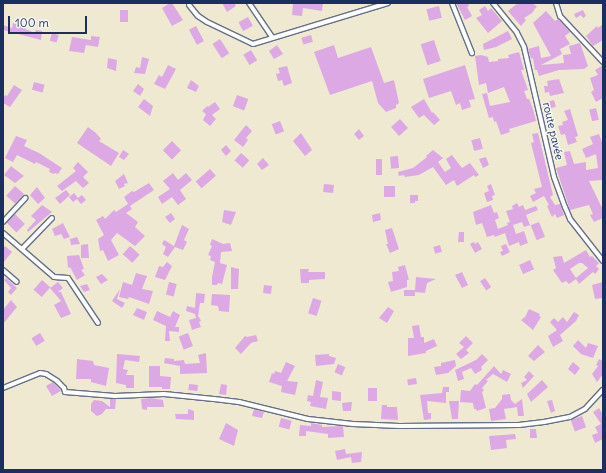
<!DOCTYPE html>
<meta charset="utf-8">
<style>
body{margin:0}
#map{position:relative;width:606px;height:473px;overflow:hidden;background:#efe9d2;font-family:Delius,sans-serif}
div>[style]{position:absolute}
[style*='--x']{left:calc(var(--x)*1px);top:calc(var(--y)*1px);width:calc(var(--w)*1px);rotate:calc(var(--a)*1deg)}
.building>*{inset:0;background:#dca9e4;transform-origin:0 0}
.roads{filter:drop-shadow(1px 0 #657087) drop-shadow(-1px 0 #657087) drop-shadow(0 1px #657087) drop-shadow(0 -1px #657087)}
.minor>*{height:4px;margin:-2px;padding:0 2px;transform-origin:2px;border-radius:2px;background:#fff}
span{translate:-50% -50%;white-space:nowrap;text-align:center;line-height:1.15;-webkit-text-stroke:3px #f6f6f2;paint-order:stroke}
.street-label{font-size:11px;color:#1b2f5e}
.frame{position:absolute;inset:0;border:4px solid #1b2f5e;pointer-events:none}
.scale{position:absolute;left:8px;top:16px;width:79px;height:18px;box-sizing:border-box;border:2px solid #1b2f5e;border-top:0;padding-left:5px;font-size:12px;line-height:14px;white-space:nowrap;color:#1b2f5e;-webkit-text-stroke:3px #f6f6f2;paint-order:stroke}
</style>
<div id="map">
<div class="building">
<i style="clip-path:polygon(170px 3px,172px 3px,183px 20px,172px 26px,162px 8px)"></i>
<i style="clip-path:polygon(222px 3px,234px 3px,236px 6px,227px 12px)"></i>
<i style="clip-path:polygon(293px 3px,323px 3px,322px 11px,303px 8px,302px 16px,292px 15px)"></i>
<i style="clip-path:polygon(456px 3px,468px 3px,469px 6px,467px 7px,472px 16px,465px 20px)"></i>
<i style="clip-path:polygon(518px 3px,531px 3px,537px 6px,532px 13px,524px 18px,526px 20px,521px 26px,508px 11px)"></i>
<i style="left:439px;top:6px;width:12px;height:13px;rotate:76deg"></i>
<i style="clip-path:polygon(485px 6px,488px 11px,491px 8px,502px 21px,488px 33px,476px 18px,482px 15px,479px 10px)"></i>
<i style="left:120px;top:10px;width:8px;height:12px"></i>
<i style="clip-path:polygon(583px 10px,586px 16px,583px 18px,581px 15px,576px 18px,574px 14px)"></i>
<i style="clip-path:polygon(546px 11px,555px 21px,558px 19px,570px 32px,565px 36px,570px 44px,560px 49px,562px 54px,541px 65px,564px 63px,563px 55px,571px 54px,569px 46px,580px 43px,588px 66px,584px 69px,559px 70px,539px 76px,537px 70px,535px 70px,533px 58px,531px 59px,528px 49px,539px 46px,541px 58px,551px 56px,533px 23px)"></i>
<i style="left:248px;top:17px;width:10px;height:11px;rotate:61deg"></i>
<i style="clip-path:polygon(13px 23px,26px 26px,25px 29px,35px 33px,36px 30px,42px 31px,41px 40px,3px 30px,3px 25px,12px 28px)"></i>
<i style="clip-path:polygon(603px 24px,603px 40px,593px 46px,586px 36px,597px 26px,598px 28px)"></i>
<i style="left:196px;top:26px;width:17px;height:8px;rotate:62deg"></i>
<i style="clip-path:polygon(508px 31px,512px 39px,496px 47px,484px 50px,483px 44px)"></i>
<i style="left:52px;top:33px;width:7px;height:8px;rotate:16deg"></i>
<i style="left:311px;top:35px;width:7px;height:10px;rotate:74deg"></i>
<i style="clip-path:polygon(91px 36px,100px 37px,98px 47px,86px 45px,84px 53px,69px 51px,72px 37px,91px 40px)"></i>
<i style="left:220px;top:39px;width:17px;height:9px;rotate:57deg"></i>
<i style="left:434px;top:40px;width:22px;height:14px;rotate:72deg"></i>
<i style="clip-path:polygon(277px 45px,283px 54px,274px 59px,269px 51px)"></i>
<i style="clip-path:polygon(334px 45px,338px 58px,371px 47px,384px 83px,394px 80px,399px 103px,396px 105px,396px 108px,386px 112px,378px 103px,372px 81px,330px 95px,314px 52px)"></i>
<i style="left:251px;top:50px;width:12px;height:9px;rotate:59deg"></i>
<i style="clip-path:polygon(519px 52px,524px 70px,521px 70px,528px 90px,524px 91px,527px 99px,529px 99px,533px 109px,536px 121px,509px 129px,510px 132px,501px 135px,496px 121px,494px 122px,493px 117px,489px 118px,482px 94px,487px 93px,490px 106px,510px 102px,504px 87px,488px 93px,486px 83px,479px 85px,475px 56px,481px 55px,488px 57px,489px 62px,498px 61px,498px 59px,509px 58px,508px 55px)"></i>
<i style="clip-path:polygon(142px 57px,149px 59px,145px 74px,134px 73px,136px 67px,140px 68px)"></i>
<i style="clip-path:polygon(108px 58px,117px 60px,116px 71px,107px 68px)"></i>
<i style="clip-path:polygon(168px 65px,176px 69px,165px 89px,154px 84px,159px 75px,162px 77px)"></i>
<i style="clip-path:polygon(465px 65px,475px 99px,469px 100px,471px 107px,462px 110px,460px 103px,456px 105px,451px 91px,429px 98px,423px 79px)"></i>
<i style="clip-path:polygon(603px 65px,603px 98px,596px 102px,591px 92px,594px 90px,590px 78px,598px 75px,595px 70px)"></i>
<i style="clip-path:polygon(287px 66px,292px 83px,284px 86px,282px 80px,278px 81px,276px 74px,280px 73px,278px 68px)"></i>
<i style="clip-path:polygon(559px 79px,564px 93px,550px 96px,549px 92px,545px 93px,544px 86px,548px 86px,547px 81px)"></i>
<i style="clip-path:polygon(191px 80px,199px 86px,196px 92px,187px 88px)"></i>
<i style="left:34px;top:82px;width:11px;height:8px;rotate:15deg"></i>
<i style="clip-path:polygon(138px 84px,144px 89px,140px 96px,133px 91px)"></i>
<i style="clip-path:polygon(14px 85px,22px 90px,10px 107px,3px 103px,3px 98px,5px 95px,7px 96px)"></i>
<i style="left:237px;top:95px;width:12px;height:12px;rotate:20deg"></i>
<i style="clip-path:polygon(144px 99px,153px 106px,150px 116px,138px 107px)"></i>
<i style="clip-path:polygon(424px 99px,432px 113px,433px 112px,440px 120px,434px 125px,424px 115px,419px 118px,411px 107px)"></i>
<i style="left:554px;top:100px;width:7px;height:11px;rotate:74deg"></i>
<i style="clip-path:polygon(215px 102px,220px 109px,212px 115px,216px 119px,210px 126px,203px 120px,206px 114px,202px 111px,207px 106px,208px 107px)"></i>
<i style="left:596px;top:108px;width:12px;height:7px;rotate:76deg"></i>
<i style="clip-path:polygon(570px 109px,578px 136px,575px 137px,577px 142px,568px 145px,565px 134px,561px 135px,558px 126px,563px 125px,562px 122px,568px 120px,564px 111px)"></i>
<i style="left:400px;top:119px;width:12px;height:12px;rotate:48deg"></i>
<i style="left:280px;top:121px;width:11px;height:9px;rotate:68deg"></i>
<i style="clip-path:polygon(246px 125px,252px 131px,246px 138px,248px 140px,243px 147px,234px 140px)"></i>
<i style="clip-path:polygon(88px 127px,96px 133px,101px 139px,99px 141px,119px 153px,111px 166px,77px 143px)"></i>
<i style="clip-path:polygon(359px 129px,364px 136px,359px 140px,354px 134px)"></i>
<i style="clip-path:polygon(301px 133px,312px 150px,305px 156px,293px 141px)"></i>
<i style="clip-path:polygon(538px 133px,553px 195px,550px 197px,555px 205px,560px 204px,564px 215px,557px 218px,555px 214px,552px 217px,547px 206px,549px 205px,544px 196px,533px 202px,530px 196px,536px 193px,534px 189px,542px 187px,531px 143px,534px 142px,532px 134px)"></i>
<i style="clip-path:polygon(599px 134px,603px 145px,603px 180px,589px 181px,603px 210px,603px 218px,594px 222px,590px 215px,593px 214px,589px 205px,570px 210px,556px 168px,567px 165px,564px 152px,570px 151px,574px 164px,586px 162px,586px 170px,598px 168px,596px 154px,586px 158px,582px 149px,593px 144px,590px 137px)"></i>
<i style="clip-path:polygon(16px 136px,27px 140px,24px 146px,39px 153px,62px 168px,58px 174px,55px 173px,54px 174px,49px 172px,50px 169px,36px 162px,35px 164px,17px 155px,13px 162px,5px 158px)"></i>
<i style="left:480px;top:138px;width:11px;height:9px;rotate:75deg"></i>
<i style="left:172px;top:141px;width:13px;height:13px;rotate:45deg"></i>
<i style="clip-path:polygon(226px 145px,231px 151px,226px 156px,221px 150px)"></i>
<i style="clip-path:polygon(123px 150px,129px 154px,124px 160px,119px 157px)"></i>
<i style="clip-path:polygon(433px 150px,443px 158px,438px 162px,445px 172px,451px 168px,446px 159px,452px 155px,462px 168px,470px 163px,479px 175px,475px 177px,474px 175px,457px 186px,454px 180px,446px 185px,433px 167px,419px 175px,405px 177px,404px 175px,399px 176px,398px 172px,413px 168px,427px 157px,426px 156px)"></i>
<i style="left:241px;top:153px;width:11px;height:10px;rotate:41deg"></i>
<i style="left:398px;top:156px;width:12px;height:8px;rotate:85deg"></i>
<i style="clip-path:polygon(486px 157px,489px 165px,483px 168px,479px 159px)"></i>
<i style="clip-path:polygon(263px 158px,269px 165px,262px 170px,257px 164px)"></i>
<i style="left:376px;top:159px;width:6px;height:16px"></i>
<i style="clip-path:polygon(78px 162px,88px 172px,83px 177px,89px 183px,83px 188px,76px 181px,62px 191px,57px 186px,76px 171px,73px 168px)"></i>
<i style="clip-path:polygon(11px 166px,24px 176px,15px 183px,4px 175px)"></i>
<i style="left:210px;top:169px;width:9px;height:19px;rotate:49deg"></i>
<i style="clip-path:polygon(173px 173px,178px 180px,186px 173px,192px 180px,180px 190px,186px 199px,178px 205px,172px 197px,162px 204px,158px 197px,170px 189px,163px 181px)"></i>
<i style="clip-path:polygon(124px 174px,128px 183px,124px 184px,125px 186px,119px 189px,115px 181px)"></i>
<i style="clip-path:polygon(149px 183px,154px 190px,130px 206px,132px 209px,126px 213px,138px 222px,135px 227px,145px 236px,135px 246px,117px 233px,111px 240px,119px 255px,108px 261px,103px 250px,100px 251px,98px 239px,104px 235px,96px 220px,103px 216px,105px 219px,114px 210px,116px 212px,128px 204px,124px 197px,132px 191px,134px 192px)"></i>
<i style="left:324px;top:184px;width:10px;height:8px;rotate:6deg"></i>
<i style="clip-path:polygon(491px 184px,495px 195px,492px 196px,493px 200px,487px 202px,484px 193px,489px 191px,487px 186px)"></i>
<i style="left:15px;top:186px;width:12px;height:13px;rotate:42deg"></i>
<i style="left:384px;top:186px;width:11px;height:11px"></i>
<i style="clip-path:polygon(37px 187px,45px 198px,38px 204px,30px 195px)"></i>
<i style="clip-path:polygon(66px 190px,70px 195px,60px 204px,55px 198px)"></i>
<i style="clip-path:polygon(74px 193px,78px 198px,82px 195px,86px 200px,81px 204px,77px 199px,73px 202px,69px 197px)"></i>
<i style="clip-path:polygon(410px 195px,418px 195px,418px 201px,415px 201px,415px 203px,410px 203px)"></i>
<i style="clip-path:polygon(517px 203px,519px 207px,523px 205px,525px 210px,536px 206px,538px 210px,526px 215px,530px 225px,524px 227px,522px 222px,513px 225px,516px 234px,524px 231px,528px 243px,520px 246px,519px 242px,509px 246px,505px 233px,495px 237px,494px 235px,487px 237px,482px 223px,476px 225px,473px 212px,491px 205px,494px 213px,497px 212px,499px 218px,495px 220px,498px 229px,508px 225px,507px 223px,510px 222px,506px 211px,513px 209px,512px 206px)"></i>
<i style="clip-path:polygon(42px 205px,52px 212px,28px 232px,27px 230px,36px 220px,31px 216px)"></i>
<i style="clip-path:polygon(224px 210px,236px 212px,231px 225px,222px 222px)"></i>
<i style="clip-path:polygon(171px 213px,175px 219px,170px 223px,165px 217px)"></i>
<i style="clip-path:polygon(380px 213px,381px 220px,373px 222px,372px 215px)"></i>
<i style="left:15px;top:214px;width:14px;height:12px;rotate:45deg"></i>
<i style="left:539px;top:222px;width:16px;height:9px;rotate:68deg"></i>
<i style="clip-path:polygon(63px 223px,70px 237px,64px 239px,61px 234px,55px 236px,52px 229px)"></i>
<i style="clip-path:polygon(182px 225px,189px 229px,184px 240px,187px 242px,183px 250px,175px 247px,168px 257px,163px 254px,166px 247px,162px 244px,164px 240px,174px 246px)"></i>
<i style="clip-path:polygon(392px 228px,399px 249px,390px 253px,386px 244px,388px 244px,385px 230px)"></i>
<i style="clip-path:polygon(459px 232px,464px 232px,464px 242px,458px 242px)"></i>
<i style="clip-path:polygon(77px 237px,80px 244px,71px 245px,70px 239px)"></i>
<i style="clip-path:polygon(212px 239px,223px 244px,230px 243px,232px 251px,221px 252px,220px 263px,227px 265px,222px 284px,218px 283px,217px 285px,212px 285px,212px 277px,215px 262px,210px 260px,211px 256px,208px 255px,212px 246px,210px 245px)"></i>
<i style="clip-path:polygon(474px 242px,475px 244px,478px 242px,482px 249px,475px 253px,470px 244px)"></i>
<i style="clip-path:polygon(88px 244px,89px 258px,81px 258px,81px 245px)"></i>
<i style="clip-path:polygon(506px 244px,510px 252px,502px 256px,500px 252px,503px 251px,501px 246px)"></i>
<i style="left:440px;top:245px;width:7px;height:7px;rotate:74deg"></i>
<i style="clip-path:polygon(5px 246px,12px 252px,3px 263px,3px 248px)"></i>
<i style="left:130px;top:246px;width:13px;height:11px;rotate:42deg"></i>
<i style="clip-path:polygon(evenodd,586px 250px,590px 257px,592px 256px,599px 263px,596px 266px,599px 269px,595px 274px,593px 272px,579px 284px,576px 279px,569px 284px,566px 281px,562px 283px,553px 270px,556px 268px,553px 257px,562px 256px,564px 263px,586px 250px,579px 263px,582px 263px,588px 268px,576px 278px,570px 269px,579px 263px)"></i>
<i style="clip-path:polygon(79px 255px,84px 269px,81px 270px,85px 275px,77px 280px,70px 267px,68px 268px,67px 256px)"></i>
<i style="left:530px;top:260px;width:10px;height:12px;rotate:66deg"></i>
<i style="clip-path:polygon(167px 262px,172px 266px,165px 280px,155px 277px,159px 266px,163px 267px)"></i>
<i style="clip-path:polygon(405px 265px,409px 280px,407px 280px,407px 287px,391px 292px,388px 282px,393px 281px,392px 272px,399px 271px,398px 267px)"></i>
<i style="clip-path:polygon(231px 267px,239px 269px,238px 289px,231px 289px)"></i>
<i style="clip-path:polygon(300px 269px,309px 269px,308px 272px,325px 272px,325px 279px,309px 280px,309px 283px,301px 283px)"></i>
<i style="clip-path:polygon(462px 272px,468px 285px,462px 288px,455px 275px)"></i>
<i style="clip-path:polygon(136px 273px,147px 276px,142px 289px,153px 291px,149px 304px,129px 297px,128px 299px,119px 297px,123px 282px,132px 285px)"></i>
<i style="clip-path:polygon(102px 274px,108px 280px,101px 284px,96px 277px)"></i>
<i style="clip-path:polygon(416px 277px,436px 279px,427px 283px,425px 293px,415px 292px,415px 296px,404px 296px,404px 290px,415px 290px)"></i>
<i style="clip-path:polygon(6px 278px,17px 288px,11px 295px,8px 292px,11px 288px,4px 280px)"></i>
<i style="left:485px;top:278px;width:11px;height:6px;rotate:56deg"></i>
<i style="left:42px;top:280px;width:11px;height:13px;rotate:41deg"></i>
<i style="clip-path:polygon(58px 282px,63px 288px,58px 292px,61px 292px,71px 314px,61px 318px,54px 305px,61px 301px,50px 288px)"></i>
<i style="left:169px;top:282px;width:8px;height:13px;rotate:14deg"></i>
<i style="clip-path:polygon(603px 282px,603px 298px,595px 299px,592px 285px)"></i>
<i style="clip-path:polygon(87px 284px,90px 290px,84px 292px,80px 286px)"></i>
<i style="left:264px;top:285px;width:8px;height:8px;rotate:7deg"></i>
<i style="clip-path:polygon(120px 289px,117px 299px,125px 303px,122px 308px,112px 301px)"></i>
<i style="clip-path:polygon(196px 293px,205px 294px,204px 303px,200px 303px,198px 317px,199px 317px,201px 321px,199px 322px,201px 327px,192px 330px,189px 320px,196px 318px,195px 314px,186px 311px,187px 306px,195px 308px)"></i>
<i style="clip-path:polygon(212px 294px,230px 295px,229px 312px,219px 311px,218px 306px,211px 305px)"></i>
<i style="left:313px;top:298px;width:9px;height:16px;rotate:18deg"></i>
<i style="clip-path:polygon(11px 300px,17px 307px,3px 324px,3px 310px)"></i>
<i style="clip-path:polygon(388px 307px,394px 311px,387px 323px,379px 318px)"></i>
<i style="clip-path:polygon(137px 308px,147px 312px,144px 320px,133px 315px)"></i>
<i style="clip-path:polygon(529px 309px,540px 314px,539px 316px,541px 317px,533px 330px,521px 320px,525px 317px)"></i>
<i style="clip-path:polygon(157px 311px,170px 317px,173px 311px,180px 315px,175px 327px,179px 327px,179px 332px,169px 331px,170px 341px,165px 341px,166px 326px,153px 320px)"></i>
<i style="clip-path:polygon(574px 312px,579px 315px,576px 321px,560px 335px,563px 341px,553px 347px,548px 336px,557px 330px,550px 322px,554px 318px,558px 322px,563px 317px,567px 322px)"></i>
<i style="clip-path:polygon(419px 325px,421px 337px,424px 337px,424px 343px,434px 339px,437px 346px,426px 351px,426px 353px,408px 356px,408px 338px,414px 338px,412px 326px)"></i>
<i style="left:40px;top:333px;width:9px;height:10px;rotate:58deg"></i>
<i style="left:188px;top:333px;width:14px;height:10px;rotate:69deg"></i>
<i style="clip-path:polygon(256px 335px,258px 341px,251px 343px,241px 354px,235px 348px,245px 336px,247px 337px)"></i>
<i style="clip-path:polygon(466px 336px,473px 343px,466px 350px,469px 353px,461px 359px,456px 354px,464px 347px,459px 343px)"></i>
<i style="clip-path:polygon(578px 340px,586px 348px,588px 343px,598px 346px,593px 358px,581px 354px,573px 346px)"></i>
<i style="clip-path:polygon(538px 345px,545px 352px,534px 361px,528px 356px)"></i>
<i style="clip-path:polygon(206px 353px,207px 373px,180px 374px,180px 366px,164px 363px,165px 358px,174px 359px,174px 361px,184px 360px,185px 364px,200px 363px,198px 355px)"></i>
<i style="clip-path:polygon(117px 354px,140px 356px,139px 362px,125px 360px,123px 369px,128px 370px,126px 375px,134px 375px,134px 388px,126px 388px,126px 385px,116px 383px)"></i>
<i style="clip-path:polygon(329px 354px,329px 356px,336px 358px,334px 364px,316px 366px,315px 355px)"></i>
<i style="clip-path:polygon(482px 354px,488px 360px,481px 367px,482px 370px,475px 374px,471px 368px,462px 372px,464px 379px,458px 381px,455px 370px,476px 360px)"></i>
<i style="clip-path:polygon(77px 359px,93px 361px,94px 365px,109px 368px,106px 386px,91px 382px,91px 379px,76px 379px)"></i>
<i style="clip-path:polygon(599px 359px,603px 361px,603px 374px,597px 382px,592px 374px,598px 366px,596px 365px)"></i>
<i style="clip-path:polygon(455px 360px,456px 366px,448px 373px,436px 375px,434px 367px,441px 366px,441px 363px)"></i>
<i style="clip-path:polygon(286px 362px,295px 366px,287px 381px,298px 382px,295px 395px,281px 392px,282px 386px,269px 382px,272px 373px,274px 374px,275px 371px,281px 373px)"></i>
<i style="clip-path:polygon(573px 362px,580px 368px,575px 375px,568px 369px)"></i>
<i style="left:338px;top:364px;width:8px;height:9px;rotate:23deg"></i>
<i style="clip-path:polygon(149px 366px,160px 366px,160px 376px,171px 377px,170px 389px,162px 389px,162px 387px,149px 387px)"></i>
<i style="clip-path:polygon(494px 366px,501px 374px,503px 370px,511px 374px,507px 382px,493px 374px,486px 380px,488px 381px,482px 388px,484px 390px,482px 392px,486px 408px,477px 411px,476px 409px,474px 409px,473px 403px,460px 402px,461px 390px,470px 391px,475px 384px,477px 385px)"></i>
<i style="clip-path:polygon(529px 371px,534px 376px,523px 388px,521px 383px,527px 380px,524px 377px)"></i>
<i style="left:416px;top:378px;width:6px;height:9px;rotate:81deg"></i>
<i style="clip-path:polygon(316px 380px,323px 382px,320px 397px,328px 398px,326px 409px,310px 406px,311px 402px,307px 401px,308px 395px,313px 396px)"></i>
<i style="clip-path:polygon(542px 380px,548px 387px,531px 402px,527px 394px)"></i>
<i style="clip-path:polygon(53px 382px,61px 391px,52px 396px,46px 386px)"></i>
<i style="left:189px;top:384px;width:9px;height:6px;rotate:6deg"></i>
<i style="clip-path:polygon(221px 384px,227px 385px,226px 395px,219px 394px)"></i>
<i style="clip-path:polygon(443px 387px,449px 387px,449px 392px,446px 392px,446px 403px,427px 401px,428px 413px,431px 413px,431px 419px,424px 420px,420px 395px,442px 393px)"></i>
<i style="left:368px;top:388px;width:9px;height:13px"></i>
<i style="clip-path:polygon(332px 391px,341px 392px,341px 401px,332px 400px)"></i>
<i style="clip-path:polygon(510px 394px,511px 400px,515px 404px,522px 399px,524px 416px,518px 416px,517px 407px,504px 409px,506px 419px,491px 421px,489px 409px,495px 408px,502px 399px,502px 395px)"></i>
<i style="clip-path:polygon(151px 398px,163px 400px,164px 407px,147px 407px,147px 410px,142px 409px,141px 399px)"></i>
<i style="clip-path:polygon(110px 399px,116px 399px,115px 409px,106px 409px,102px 414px,97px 416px,91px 411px,91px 404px,94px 400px,102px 401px,110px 407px)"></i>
<i style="clip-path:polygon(552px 400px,555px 411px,551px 413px,547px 401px)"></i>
<i style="clip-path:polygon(449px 401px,459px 401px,458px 419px,452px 419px)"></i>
<i style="clip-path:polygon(352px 402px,351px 411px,343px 411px,342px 403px)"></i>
<i style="clip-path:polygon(382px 405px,387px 405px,387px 407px,397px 407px,398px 420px,381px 419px)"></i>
<i style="clip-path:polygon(599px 408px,603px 415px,603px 439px,595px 443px,592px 435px,598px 433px,595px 427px,601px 424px,593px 412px)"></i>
<i style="clip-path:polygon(188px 409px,194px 411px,194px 420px,176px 419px,175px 414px,188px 414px)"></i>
<i style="clip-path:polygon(254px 409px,264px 412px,262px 418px,252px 416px)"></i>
<i style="left:582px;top:416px;width:12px;height:12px;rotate:70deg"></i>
<i style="left:281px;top:418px;width:11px;height:9px;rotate:15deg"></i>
<i style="clip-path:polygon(226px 423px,238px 430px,234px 446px,219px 439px)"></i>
<i style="clip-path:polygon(311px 423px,322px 425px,322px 427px,343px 426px,344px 437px,328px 438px,328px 434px,306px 431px,306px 436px,299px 436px,300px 425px,311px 426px)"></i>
<i style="clip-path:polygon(530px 429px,536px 429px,537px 438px,530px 438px)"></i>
<i style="clip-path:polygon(515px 434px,516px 439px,506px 440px,507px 448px,491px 450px,489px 436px)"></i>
<i style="clip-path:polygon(345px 449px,346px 454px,362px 452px,361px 462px,352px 463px,351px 457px,337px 460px,335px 451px)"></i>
</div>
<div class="roads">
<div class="minor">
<i style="--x:249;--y:3;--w:41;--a:55.9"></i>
<i style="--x:452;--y:3;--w:54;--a:68.2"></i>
<i style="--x:493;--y:3;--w:38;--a:51"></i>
<i style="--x:517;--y:33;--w:16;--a:63"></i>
<i style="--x:524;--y:47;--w:133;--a:77"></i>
<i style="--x:554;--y:177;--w:32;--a:70"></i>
<i style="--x:565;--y:207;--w:13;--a:67"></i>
<i style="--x:570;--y:219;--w:53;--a:51.8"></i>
<i style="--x:556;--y:3;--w:14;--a:73"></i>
<i style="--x:560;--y:16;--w:63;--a:46.9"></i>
<i style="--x:189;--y:5;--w:14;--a:51"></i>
<i style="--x:198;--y:16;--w:11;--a:34"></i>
<i style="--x:207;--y:22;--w:51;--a:25.6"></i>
<i style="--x:253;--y:44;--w:141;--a:-16.9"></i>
<i style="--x:3;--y:222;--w:33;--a:-47"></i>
<i style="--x:3;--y:233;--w:67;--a:40.8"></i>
<i style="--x:54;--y:277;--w:14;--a:4"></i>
<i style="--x:68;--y:278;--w:54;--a:56.3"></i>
<i style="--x:22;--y:249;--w:43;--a:-45.9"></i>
<i style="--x:3;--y:270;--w:18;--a:41"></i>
<i style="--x:3;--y:388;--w:40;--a:-22"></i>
<i style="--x:40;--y:373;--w:6;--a:9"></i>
<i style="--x:46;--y:374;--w:13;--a:32"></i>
<i style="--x:57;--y:381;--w:10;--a:45"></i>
<i style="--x:64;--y:388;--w:4;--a:76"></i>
<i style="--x:65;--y:392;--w:50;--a:4.6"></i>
<i style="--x:115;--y:396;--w:49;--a:-2.3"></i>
<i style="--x:164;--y:394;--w:50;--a:5.7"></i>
<i style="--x:214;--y:399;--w:25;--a:7"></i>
<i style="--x:239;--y:402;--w:71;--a:13.8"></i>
<i style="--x:308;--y:419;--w:45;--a:6.3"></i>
<i style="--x:353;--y:424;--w:46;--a:2.5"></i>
<i style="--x:399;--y:426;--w:120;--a:-0.5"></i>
<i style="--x:519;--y:425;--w:25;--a:-7"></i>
<i style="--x:544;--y:422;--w:26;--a:-11"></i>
<i style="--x:570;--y:417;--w:17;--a:-28"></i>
<i style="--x:585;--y:409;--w:26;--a:-47"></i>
</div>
</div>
<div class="street-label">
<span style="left:553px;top:131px;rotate:77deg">route pavée</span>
</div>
<div class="frame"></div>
<div class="scale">100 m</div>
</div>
